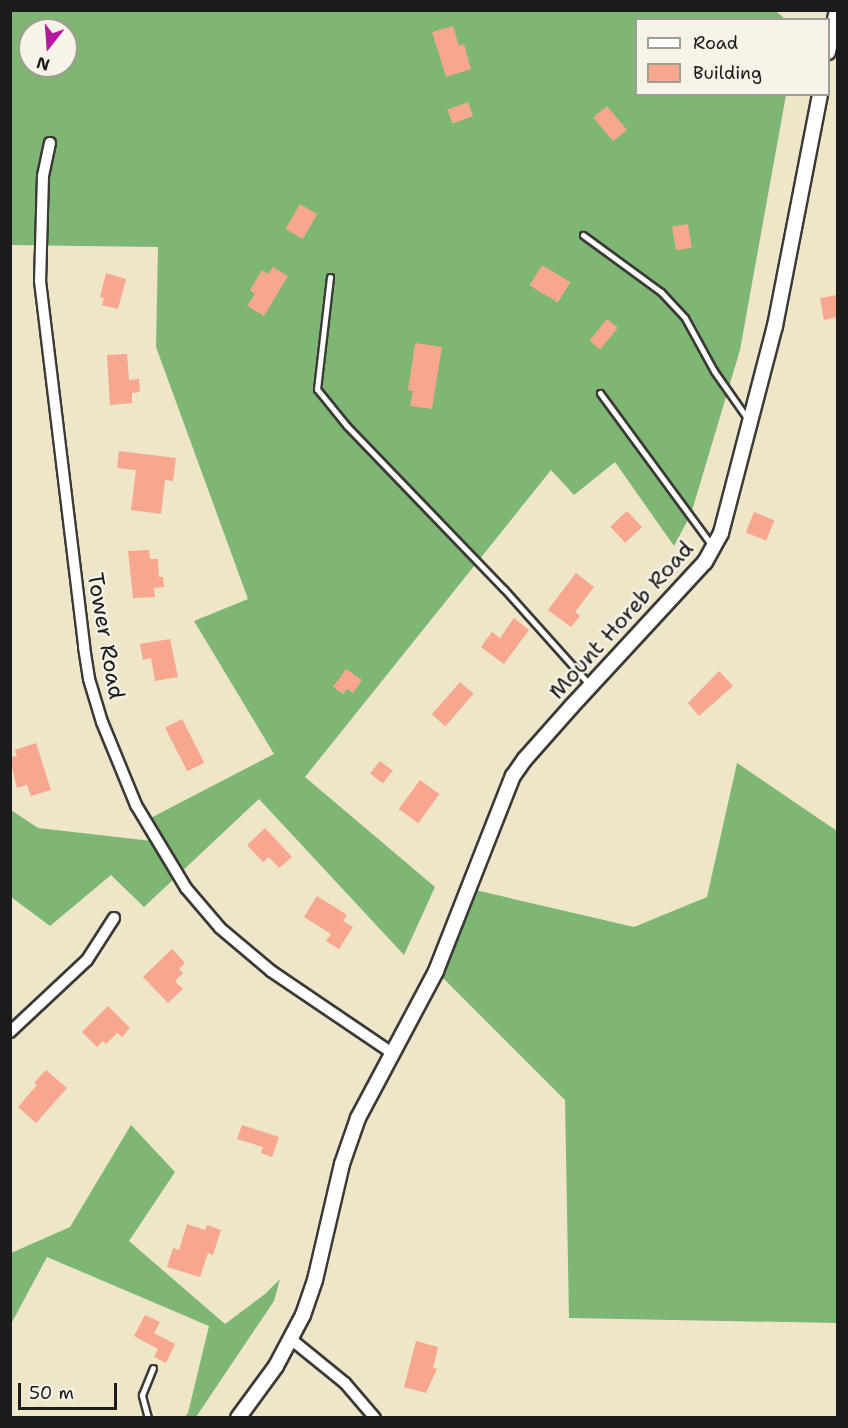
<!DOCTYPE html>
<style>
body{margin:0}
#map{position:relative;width:848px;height:1428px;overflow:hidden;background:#efe5c9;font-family:"Shantell Sans",sans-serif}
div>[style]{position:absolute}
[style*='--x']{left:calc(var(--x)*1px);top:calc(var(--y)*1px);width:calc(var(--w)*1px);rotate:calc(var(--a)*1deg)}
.forest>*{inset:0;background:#7eb674}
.building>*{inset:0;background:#f6a78d;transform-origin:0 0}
.roads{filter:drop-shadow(2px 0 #3c3a36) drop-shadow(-2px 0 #3c3a36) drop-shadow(0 2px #3c3a36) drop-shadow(0 -2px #3c3a36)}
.service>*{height:5px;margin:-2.5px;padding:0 2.5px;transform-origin:2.5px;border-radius:2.5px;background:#fff}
.minor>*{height:10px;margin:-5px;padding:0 5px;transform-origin:5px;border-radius:5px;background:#fff}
.tertiary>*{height:14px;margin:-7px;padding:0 7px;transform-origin:7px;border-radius:7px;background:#fff}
span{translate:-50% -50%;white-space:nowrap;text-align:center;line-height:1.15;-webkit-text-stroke:4.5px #f7f3e8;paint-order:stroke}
.street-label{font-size:22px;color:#1c1c1c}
.frame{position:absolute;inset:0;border:12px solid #1c1c1c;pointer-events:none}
.legend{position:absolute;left:635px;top:18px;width:195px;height:78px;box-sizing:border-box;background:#f7f3e8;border:2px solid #9f9d96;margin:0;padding:8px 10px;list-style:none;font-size:18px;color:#1c1c1c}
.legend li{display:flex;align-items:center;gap:12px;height:30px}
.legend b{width:30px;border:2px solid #9f9d96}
.north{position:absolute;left:18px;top:18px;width:60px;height:60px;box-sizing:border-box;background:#f7f3e8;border:2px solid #9f9d96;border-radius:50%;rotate:197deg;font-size:16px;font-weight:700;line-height:24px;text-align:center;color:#1c1c1c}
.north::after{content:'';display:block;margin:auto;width:21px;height:27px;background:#b5179e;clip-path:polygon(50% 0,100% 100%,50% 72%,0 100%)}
.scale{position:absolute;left:18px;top:1383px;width:99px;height:27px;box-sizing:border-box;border:3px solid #1c1c1c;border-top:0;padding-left:8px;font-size:18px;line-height:21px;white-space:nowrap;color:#1c1c1c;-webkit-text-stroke:4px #f7f3e8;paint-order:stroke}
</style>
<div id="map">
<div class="forest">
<i style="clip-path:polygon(evenodd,11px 11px,776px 11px,785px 19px,636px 20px,636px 94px,786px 95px,740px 350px,691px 514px,674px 546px,615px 462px,574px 495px,551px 470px,305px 777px,435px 887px,404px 955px,259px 799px,144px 907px,111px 875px,50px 926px,11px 897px,11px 810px,38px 828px,152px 841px,143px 822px,274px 754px,194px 621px,248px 599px,156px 347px,158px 247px,11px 245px,11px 11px,30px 30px,66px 30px,66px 66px,30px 66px,30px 30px)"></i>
<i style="clip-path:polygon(737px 763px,837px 831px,837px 1323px,569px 1318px,565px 1100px,436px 971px,471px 889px,634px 927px,707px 897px)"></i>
<i style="clip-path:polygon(131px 1125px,175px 1172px,129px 1241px,225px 1324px,265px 1294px,280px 1279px,274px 1301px,196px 1417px,185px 1417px,188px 1413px,209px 1326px,47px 1257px,11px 1324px,11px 1253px,70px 1227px)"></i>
</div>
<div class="building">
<i style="clip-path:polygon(453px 26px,459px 46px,464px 44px,471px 69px,446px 77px,432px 32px)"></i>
<i style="left:468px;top:102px;width:15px;height:22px;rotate:70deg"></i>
<i style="left:607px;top:106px;width:31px;height:18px;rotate:50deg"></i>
<i style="left:300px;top:204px;width:20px;height:29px;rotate:30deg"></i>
<i style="left:688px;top:224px;width:24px;height:16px;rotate:81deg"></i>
<i style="left:542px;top:265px;width:33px;height:24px;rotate:31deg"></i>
<i style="clip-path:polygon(273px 267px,288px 276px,264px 316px,247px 306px,255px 294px,250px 290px,262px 270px,268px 274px)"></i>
<i style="clip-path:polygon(106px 273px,126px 279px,118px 309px,102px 305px,104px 298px,100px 297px)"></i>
<i style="clip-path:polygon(837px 295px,837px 317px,824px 320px,820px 298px)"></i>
<i style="left:607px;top:319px;width:14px;height:28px;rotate:39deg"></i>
<i style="clip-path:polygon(415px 343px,442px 347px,432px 409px,410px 406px,413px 391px,408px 390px)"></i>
<i style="clip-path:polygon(127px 354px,129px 380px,139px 379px,140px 392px,132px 393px,132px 403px,110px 405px,107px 355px)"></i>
<i style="clip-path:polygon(119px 451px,176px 458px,173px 481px,165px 480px,161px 514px,131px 510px,136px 470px,117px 468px)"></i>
<i style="left:627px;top:511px;width:22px;height:23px;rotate:47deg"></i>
<i style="left:754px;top:512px;width:22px;height:22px;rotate:22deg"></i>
<i style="clip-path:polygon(149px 550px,150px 559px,158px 559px,159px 577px,163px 577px,164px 587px,154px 588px,155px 597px,133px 598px,128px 551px)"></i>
<i style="clip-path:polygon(576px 573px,594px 587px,575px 612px,580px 616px,571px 627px,548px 610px)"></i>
<i style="clip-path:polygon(514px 618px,529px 630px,504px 664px,481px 647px,492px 632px,500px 638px)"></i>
<i style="clip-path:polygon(170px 639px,178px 677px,155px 681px,151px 658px,143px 660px,140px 644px)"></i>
<i style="clip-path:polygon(346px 669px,362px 680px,353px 693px,347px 689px,343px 694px,333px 687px)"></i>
<i style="clip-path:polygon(719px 671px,733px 686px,699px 716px,688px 703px)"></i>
<i style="left:460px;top:682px;width:18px;height:43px;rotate:41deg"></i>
<i style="left:182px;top:719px;width:49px;height:19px;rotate:63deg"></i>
<i style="clip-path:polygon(36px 743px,51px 790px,31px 796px,27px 785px,17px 788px,10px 758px,17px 756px,15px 750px)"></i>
<i style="left:380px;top:761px;width:16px;height:16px;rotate:38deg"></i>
<i style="left:420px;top:780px;width:24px;height:36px;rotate:36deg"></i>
<i style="clip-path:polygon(265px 828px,292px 857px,279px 868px,269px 857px,263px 862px,247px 845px)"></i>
<i style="clip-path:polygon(317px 896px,347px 915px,343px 921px,353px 927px,339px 949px,326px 941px,331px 934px,304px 917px)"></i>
<i style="clip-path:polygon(172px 949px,185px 963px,179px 969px,183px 973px,175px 981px,183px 989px,168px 1003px,143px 977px)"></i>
<i style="clip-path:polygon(108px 1006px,130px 1028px,122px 1037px,117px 1033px,106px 1044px,103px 1041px,97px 1047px,82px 1032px)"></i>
<i style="clip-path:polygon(46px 1070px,67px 1088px,36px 1123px,18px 1107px,37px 1085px,34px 1083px)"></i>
<i style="clip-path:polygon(242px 1125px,279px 1137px,272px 1157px,261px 1153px,263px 1147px,237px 1139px)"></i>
<i style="clip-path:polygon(187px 1224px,205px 1230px,207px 1225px,221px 1230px,213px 1255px,208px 1253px,200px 1277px,167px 1267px,173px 1248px,179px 1250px)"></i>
<i style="clip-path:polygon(145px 1315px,160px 1322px,154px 1333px,175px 1344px,166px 1363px,154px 1357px,158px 1349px,134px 1336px)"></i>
<i style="clip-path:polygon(416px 1341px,438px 1347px,433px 1368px,437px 1369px,426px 1393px,404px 1387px)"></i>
</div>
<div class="roads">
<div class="service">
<i style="--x:583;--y:235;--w:97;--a:36.2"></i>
<i style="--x:661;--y:292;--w:35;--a:47"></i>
<i style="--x:685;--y:318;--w:60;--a:61.3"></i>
<i style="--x:714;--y:371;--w:57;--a:54.9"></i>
<i style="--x:330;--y:277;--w:113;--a:96.6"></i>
<i style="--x:317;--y:389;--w:48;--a:51"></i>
<i style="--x:347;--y:426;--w:226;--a:46.1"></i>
<i style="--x:504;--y:589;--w:127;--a:48.2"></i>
<i style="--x:600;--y:393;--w:191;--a:53.7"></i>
<i style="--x:148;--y:1418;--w:24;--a:-105"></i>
<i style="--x:142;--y:1395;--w:29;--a:-68"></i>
</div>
<div class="minor">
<i style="--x:50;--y:143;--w:34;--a:102"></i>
<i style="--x:43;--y:176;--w:105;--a:91.6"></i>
<i style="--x:40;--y:281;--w:369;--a:83.1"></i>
<i style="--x:84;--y:647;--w:32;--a:81"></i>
<i style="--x:89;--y:679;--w:45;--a:73.2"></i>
<i style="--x:102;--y:722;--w:90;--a:67.7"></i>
<i style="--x:136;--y:805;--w:97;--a:58.9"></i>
<i style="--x:186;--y:888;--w:52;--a:49.6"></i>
<i style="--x:220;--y:928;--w:67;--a:40.1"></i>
<i style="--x:271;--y:971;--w:146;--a:34.1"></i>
<i style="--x:10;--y:1032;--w:105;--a:-43.1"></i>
<i style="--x:87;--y:960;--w:50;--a:-57.3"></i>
<i style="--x:292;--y:1340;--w:68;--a:39.1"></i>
<i style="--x:345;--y:1383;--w:46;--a:49.4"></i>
</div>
<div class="tertiary">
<i style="--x:828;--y:52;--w:43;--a:-77.9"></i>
<i style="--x:238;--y:1418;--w:64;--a:-53.8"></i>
<i style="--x:276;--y:1366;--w:58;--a:-62.1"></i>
<i style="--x:303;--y:1315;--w:37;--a:-71"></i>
<i style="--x:315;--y:1280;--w:119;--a:-76.9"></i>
<i style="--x:342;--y:1164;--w:49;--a:-70.8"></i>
<i style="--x:358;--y:1118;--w:166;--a:-62"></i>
<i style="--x:436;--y:971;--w:210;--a:-68.5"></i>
<i style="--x:513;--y:776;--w:21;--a:-55"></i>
<i style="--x:525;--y:759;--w:69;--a:-48.5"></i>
<i style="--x:571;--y:707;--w:197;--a:-47.3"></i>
<i style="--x:705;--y:562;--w:33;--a:-61"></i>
<i style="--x:721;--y:533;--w:214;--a:-75.4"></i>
<i style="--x:775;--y:326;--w:236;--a:-79"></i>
</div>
</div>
<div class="street-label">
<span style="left:621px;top:620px;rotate:-48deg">Mount Horeb Road</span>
<span style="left:106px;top:636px;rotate:80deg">Tower Road</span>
</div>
<div class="frame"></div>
<ul class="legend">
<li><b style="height:8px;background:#fff"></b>Road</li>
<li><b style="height:16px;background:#f6a78d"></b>Building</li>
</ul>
<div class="north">N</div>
<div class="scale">50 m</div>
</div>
